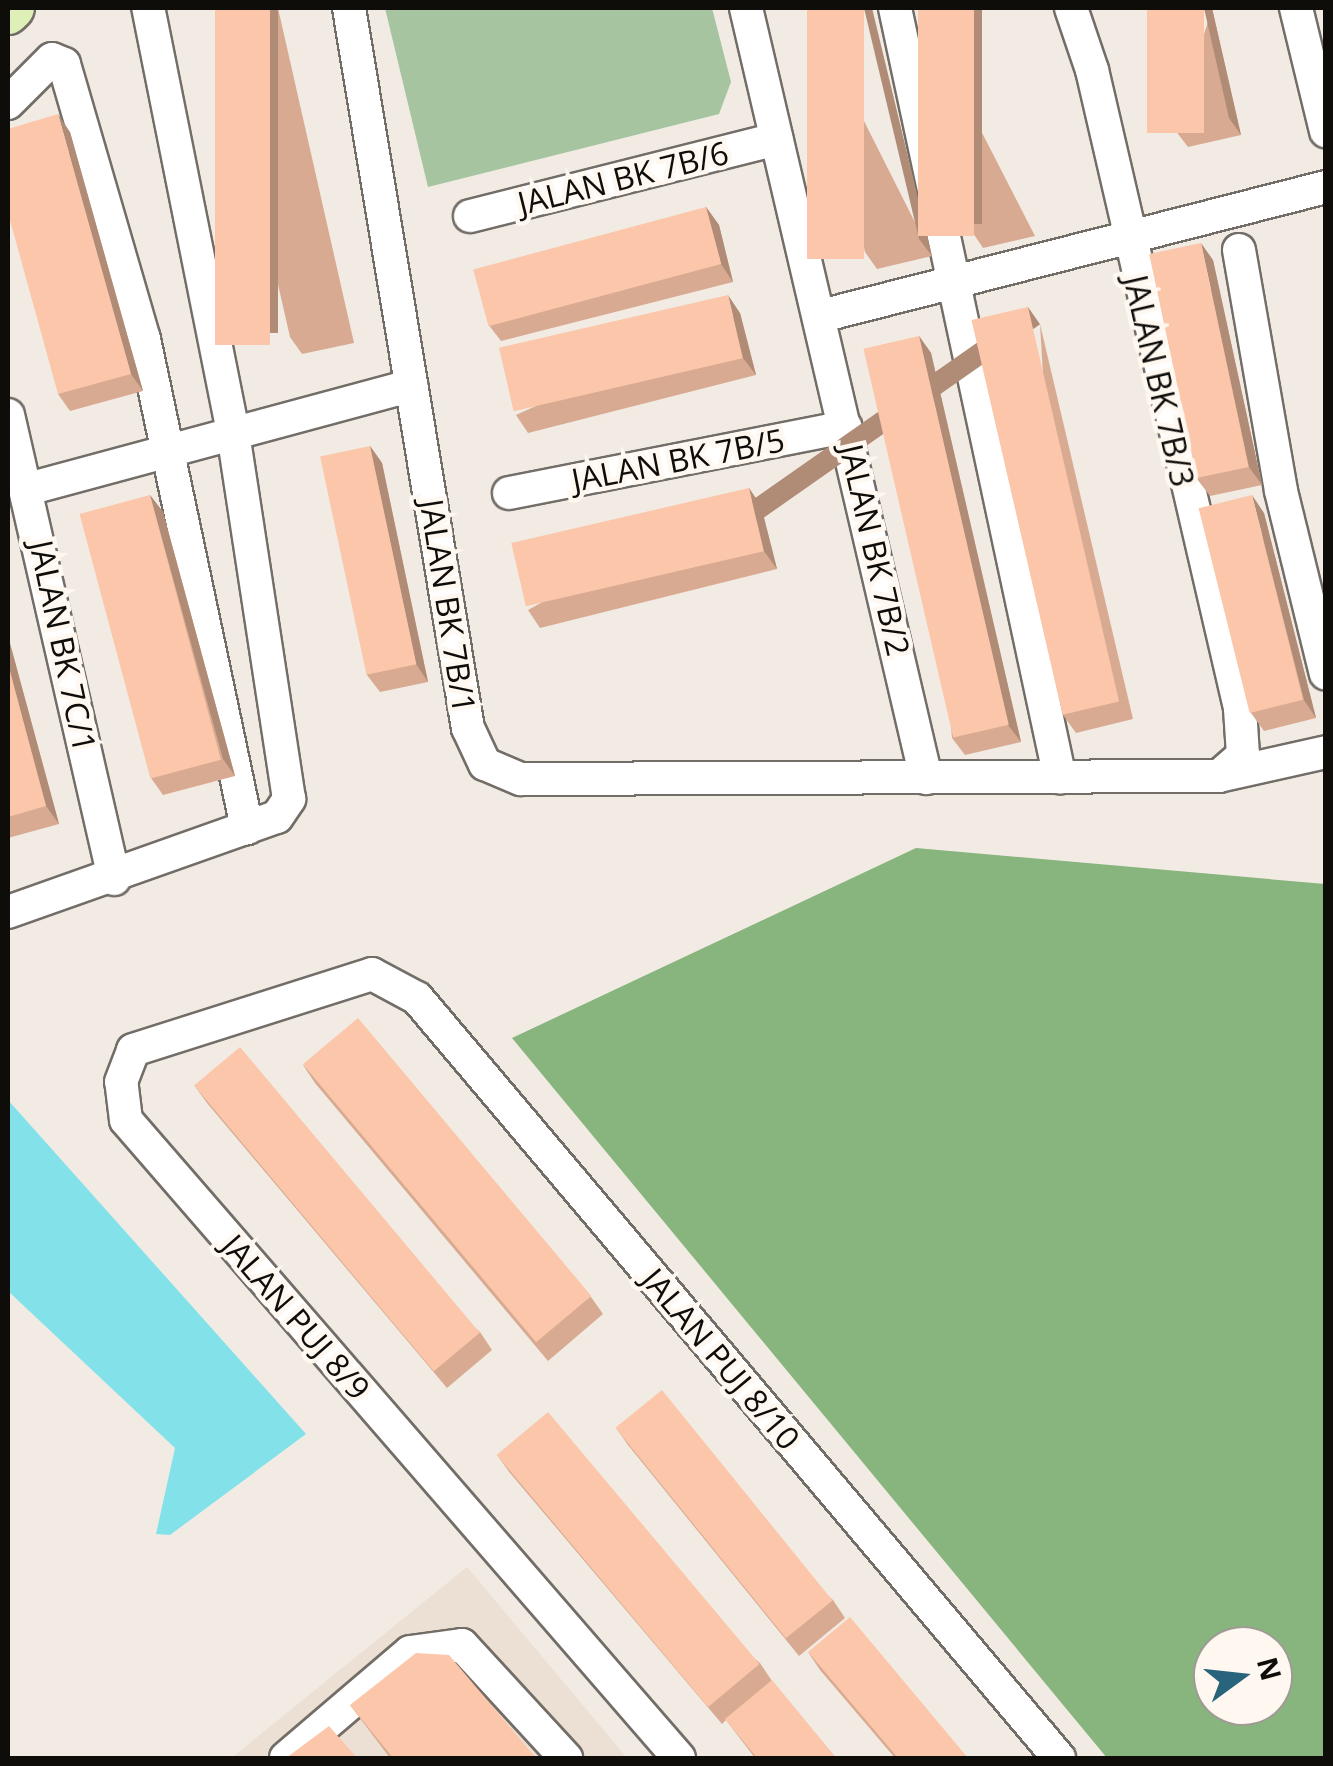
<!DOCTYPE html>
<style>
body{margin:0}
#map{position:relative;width:1333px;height:1766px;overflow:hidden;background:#f2ebe4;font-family:"Open Sans",sans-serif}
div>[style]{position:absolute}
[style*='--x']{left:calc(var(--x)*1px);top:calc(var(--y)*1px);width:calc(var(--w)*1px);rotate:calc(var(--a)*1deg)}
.built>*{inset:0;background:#ecdfd3}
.green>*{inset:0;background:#a6c49f}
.forest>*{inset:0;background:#88b47e}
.water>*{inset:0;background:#83e1ea}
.roads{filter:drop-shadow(2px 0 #736d67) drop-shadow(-2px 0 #736d67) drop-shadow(0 2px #736d67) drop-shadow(0 -2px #736d67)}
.minor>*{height:32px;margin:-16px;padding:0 16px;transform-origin:16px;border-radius:16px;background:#fff}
.major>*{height:42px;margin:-21px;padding:0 21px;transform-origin:21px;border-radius:21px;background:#dfefb8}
.wall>*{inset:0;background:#d8aa91}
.shaded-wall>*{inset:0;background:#b08b76;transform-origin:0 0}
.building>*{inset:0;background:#fbc6a9;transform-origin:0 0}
span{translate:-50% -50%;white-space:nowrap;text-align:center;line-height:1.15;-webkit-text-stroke:9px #fff8f1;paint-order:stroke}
.street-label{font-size:32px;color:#0f0d0a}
.frame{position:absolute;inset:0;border:10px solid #0f0d0a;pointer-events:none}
.north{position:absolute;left:1193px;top:1626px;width:100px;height:100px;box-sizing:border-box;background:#fff8f1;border:2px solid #9f9a95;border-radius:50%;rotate:75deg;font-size:28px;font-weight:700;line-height:40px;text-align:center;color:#0f0d0a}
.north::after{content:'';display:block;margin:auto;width:35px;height:45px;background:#28657c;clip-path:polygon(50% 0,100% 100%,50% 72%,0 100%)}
</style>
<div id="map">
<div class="built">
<i style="clip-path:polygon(467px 1567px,627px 1758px,235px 1758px,235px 1755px)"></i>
</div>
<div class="green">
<i style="clip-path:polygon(385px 8px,712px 8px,731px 82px,719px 114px,428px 187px)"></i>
</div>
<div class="forest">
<i style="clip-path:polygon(evenodd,916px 848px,1325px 884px,1325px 1758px,1107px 1758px,512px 1038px,916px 848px,1213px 1646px,1273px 1646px,1273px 1706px,1213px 1706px,1213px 1646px)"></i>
</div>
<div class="water">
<i style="clip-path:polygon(8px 1100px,306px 1434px,170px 1535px,156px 1534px,175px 1448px,8px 1291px)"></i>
</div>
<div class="roads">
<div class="minor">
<i style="--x:349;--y:8;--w:730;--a:80.62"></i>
<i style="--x:468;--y:728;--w:40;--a:65"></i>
<i style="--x:485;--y:764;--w:39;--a:23"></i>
<i style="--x:521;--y:779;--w:698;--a:-0.25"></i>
<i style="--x:1219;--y:776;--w:32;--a:-41"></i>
<i style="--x:1243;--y:755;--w:47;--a:-93.7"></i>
<i style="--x:1240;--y:708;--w:655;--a:-103.06"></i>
<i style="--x:1092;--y:70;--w:65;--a:-108.7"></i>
<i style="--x:746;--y:8;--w:791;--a:76.84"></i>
<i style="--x:895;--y:8;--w:787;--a:77.91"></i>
<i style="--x:1296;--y:8;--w:127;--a:76.3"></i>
<i style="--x:8;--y:103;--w:62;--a:-45"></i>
<i style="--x:52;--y:59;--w:13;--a:23"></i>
<i style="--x:64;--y:64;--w:286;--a:73.8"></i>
<i style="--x:144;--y:339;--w:500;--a:78.1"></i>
<i style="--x:470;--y:216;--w:316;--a:-14.1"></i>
<i style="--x:1239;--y:250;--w:245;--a:80.1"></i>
<i style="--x:1281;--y:491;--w:188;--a:76.2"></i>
<i style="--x:821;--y:316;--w:521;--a:-14.33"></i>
<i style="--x:8;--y:415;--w:476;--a:77.1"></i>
<i style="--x:28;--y:489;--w:397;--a:-15.1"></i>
<i style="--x:509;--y:493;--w:343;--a:-11.1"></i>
<i style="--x:1219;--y:776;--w:110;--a:-12.6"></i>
<i style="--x:8;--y:912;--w:285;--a:-19.5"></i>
<i style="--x:277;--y:817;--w:22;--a:-56"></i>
<i style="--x:289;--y:799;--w:371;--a:-98.7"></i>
<i style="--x:233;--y:432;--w:432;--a:-101.3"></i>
<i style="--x:286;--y:1758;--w:163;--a:-40.5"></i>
<i style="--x:410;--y:1652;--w:52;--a:-7.7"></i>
<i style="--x:462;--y:1645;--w:154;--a:47.4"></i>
<i style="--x:679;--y:1758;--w:844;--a:-130.92"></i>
<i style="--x:126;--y:1120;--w:38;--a:-97"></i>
<i style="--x:121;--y:1082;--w:34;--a:-69"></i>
<i style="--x:133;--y:1050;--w:251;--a:-17.6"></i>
<i style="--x:372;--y:974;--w:51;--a:28.1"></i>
<i style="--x:417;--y:998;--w:995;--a:49.81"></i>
</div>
<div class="major">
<i style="--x:8;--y:13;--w:7;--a:-45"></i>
</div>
</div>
<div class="wall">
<i style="clip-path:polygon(215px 8px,278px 8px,354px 343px,302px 354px,290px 337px)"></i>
<i style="clip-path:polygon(807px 8px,932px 256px,877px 269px,865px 252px)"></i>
<i style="clip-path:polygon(918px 8px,1035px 236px,983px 248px,971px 230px)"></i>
<i style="clip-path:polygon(1212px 8px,1241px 135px,1188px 147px,1175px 130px)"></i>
<i style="clip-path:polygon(70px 132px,143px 391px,70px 411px,58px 394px)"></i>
<i style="clip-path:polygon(706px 207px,719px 225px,733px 282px,501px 341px,488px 324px)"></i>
<i style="clip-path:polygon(1213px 260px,1262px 485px,1210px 496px,1197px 479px)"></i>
<i style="clip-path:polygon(740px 313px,756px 375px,528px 433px,516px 415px)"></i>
<i style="clip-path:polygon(1040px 324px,1133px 719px,1076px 733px,1063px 715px)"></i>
<i style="clip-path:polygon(919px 336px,931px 353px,1021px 742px,965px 755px,952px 738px)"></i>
<i style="clip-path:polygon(370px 446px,382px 463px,428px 682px,380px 692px,367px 675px)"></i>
<i style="clip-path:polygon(749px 488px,761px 506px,777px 569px,540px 628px,528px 610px)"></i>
<i style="clip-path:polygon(150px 495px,163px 512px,235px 776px,163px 795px,151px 778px)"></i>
<i style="clip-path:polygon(1264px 513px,1316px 718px,1264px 731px,1251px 713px)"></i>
<i style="clip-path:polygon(8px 636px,59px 824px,8px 838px)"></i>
<i style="clip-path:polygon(303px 1065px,591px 1297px,603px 1314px,548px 1361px,315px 1083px)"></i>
<i style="clip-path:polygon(194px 1085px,480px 1332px,492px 1350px,447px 1388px,207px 1103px)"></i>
<i style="clip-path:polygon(616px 1428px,833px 1600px,845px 1618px,799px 1656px,628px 1445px)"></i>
<i style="clip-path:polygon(497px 1455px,760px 1663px,772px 1681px,836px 1758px,755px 1758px,726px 1720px,722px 1724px,510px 1473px)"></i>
<i style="clip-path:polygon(808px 1652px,968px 1758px,895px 1758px,820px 1670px)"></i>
<i style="clip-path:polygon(350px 1705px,536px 1758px,390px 1758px)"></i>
</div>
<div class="shaded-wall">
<i style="left:270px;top:8px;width:8px;height:325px"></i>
<i style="clip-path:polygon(864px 8px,872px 8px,932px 256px,919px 239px)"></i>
<i style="left:974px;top:8px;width:8px;height:216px"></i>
<i style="clip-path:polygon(1204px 8px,1212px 8px,1241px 135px,1229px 118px)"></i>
<i style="clip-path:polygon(58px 114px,70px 132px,143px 391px,131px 374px)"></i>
<i style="clip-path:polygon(706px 207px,719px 225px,733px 282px,721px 264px)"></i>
<i style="clip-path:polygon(1201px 243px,1213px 260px,1262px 485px,1249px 467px)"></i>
<i style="clip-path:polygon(728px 295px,740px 313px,756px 375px,743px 358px)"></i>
<i style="left:1028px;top:307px;width:21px;height:405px;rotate:55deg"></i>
<i style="clip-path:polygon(919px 336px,931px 353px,1021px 742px,1008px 725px)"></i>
<i style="clip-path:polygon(370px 446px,382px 463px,428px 682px,416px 664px)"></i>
<i style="clip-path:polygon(749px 488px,761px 506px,777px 569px,764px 551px)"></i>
<i style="clip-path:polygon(150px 495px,163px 512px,235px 776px,223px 759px)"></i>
<i style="clip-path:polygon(1252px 495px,1264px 513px,1316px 718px,1304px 700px)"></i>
<i style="clip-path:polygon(8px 636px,59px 824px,46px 806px,8px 664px)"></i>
</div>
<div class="building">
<i style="left:215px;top:8px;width:55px;height:337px"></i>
<i style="left:807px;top:8px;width:57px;height:251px"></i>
<i style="left:918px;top:8px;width:56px;height:228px"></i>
<i style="left:1147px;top:8px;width:57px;height:125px"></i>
<i style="clip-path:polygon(58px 114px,131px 374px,58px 394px,8px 213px,8px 129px)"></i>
<i style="left:706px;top:207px;width:59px;height:241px;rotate:75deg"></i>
<i style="left:1201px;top:243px;width:229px;height:53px;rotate:78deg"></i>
<i style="left:728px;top:295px;width:65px;height:235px;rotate:77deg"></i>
<i style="left:1028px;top:307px;width:405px;height:58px;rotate:77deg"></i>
<i style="left:919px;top:336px;width:399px;height:57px;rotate:77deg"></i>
<i style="left:370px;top:446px;width:223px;height:51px;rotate:78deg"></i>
<i style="left:749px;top:488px;width:65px;height:244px;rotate:77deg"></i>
<i style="left:150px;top:495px;width:274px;height:73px;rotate:75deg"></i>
<i style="left:1252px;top:495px;width:211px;height:55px;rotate:76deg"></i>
<i style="clip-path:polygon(8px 664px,46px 806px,8px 817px)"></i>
<i style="left:358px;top:1018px;width:363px;height:72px;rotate:50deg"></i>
<i style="left:240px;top:1047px;width:373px;height:60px;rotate:50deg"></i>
<i style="left:662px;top:1390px;width:271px;height:60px;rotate:51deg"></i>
<i style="left:548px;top:1412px;width:329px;height:67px;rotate:50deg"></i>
<i style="clip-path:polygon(850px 1617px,968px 1758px,898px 1758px,808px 1652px)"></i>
<i style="clip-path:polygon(416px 1653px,449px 1655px,536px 1758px,393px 1758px,350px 1705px)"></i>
<i style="clip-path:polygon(772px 1680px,836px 1758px,757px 1758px,725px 1719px)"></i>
<i style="clip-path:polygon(329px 1726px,357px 1758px,286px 1758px)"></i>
</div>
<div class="street-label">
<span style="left:623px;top:178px;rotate:-14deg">JALAN BK 7B/6</span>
<span style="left:1159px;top:381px;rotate:77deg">JALAN BK 7B/3</span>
<span style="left:678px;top:460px;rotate:-11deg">JALAN BK 7B/5</span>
<span style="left:875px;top:550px;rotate:77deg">JALAN BK 7B/2</span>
<span style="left:448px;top:606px;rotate:81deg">JALAN BK 7B/1</span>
<span style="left:63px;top:646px;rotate:78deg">JALAN BK 7C/1</span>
<span style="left:296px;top:1317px;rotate:49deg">JALAN PUJ 8/9</span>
<span style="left:721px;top:1359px;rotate:50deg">JALAN PUJ 8/10</span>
</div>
<div class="frame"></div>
<div class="north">N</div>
</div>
